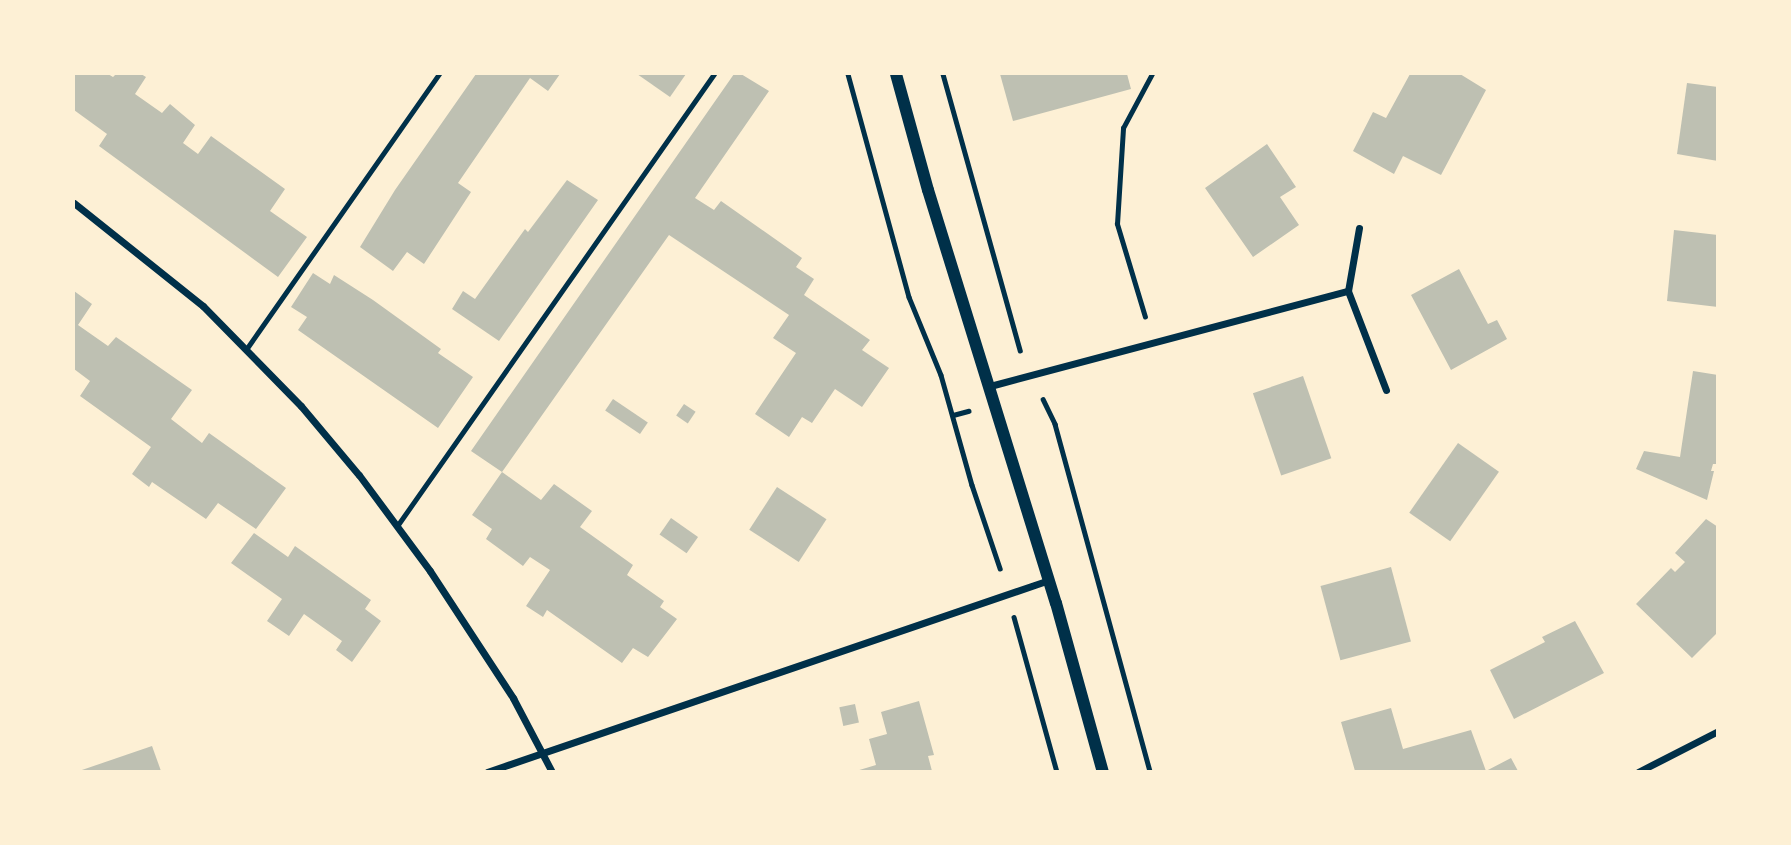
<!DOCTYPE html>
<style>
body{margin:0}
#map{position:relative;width:1791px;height:845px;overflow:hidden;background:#fdf0d5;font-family:Barlow,sans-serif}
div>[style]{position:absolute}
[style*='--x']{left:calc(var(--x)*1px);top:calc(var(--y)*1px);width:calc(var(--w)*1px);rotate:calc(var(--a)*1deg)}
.building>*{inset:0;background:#bec0b2;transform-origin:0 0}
.path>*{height:4.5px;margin:-2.25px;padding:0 2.25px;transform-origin:2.25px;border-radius:2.25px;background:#003049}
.service>*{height:5px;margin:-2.5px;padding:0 2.5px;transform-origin:2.5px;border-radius:2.5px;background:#003049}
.minor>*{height:7px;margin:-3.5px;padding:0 3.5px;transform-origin:3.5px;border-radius:3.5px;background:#003049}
.tertiary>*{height:12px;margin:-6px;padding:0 6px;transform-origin:6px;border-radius:6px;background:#003049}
span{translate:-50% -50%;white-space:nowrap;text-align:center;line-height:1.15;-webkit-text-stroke:5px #fdf0d5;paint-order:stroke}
.frame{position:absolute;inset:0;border:75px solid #fdf0d5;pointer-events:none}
</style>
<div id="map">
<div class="building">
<i style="clip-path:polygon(74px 74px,108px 74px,113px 77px,116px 74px,141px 74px,146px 77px,135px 94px,162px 113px,170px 104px,195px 125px,183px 143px,198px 154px,211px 136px,285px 189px,270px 211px,307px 237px,278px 277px,99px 146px,107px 134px,74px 110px)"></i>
<i style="clip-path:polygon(476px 74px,560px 74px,548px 91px,530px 78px,458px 183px,471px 192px,424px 264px,407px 252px,393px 271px,360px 247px,395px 190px)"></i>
<i style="clip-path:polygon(637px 74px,686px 74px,670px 97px)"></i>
<i style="clip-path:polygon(734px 74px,741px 74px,769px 91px,695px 198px,714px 210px,721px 201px,802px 258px,796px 267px,814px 279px,804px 295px,870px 340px,862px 350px,889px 368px,862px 407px,835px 389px,812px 423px,802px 417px,789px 437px,755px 414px,796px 353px,773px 338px,789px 315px,669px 235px,502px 472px,471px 451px)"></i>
<i style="clip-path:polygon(1000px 74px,1127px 74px,1131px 89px,1013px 121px)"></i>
<i style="clip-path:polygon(1410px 74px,1460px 74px,1486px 90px,1441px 175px,1403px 156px,1394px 174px,1353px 151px,1373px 112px,1386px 118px)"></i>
<i style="clip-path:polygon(1687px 83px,1718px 87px,1718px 161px,1677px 154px)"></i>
<i style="clip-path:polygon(1267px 144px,1296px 187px,1280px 197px,1299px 225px,1253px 257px,1205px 188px)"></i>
<i style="clip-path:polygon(567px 180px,598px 200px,499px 341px,452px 309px,463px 291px,475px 299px,525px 229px,528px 232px)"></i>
<i style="clip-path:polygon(1674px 230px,1718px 235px,1718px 307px,1667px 301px)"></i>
<i style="clip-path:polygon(1459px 269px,1488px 324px,1497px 320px,1507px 339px,1451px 370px,1411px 295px)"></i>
<i style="clip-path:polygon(313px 273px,330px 284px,334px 275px,373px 300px,441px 349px,438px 353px,473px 377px,438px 428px,298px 330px,307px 317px,291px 307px)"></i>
<i style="clip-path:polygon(74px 291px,92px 304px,78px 325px,108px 346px,116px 337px,192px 390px,171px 419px,202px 443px,209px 433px,286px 488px,256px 529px,218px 503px,206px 519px,152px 482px,149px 487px,132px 474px,151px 447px,80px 396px,90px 381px,74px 369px)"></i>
<i style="clip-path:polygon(1693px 371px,1718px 375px,1718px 464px,1713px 464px,1711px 471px,1714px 471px,1707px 500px,1636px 469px,1644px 451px,1680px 457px)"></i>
<i style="left:1303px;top:376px;width:87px;height:53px;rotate:71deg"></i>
<i style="left:613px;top:399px;width:42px;height:14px;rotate:34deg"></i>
<i style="left:684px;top:404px;width:14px;height:14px;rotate:34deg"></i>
<i style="left:1458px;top:443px;width:50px;height:85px;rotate:35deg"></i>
<i style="clip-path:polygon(502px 472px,541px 500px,554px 484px,592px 511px,580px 527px,633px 565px,627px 575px,664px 601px,660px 607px,677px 619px,648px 657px,633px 648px,622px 663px,547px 610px,543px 617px,526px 606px,550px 570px,530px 557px,523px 566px,486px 539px,492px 529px,472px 515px)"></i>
<i style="left:777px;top:487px;width:59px;height:51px;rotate:33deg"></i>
<i style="left:671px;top:518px;width:33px;height:20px;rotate:35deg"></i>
<i style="clip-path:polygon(1706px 519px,1718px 527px,1718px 632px,1692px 658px,1636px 604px,1671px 568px,1675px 572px,1685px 562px,1675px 553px)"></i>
<i style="clip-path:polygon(254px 533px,288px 557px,295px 546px,371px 600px,365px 609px,381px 621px,352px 662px,336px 650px,342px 641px,304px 614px,289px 636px,267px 621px,282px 599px,231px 563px)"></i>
<i style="left:1391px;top:567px;width:77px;height:73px;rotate:75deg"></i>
<i style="clip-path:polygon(1575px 621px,1604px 673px,1514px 719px,1490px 670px,1545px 642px,1542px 637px)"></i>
<i style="clip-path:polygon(919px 701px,934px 755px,928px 756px,932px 771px,856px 771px,876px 765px,869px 739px,887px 734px,881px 712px)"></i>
<i style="left:855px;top:704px;width:19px;height:16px;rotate:78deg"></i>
<i style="clip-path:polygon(1391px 708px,1403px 749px,1471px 730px,1486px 771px,1511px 758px,1518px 771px,1355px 771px,1341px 722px)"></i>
<i style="clip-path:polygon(152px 746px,161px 771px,79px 771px)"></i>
</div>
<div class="path">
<i style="--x:848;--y:74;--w:231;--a:74.7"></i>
<i style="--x:909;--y:297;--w:84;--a:67.7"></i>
<i style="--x:941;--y:375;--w:114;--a:74.3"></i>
<i style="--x:972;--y:485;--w:88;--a:71.4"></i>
<i style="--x:943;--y:74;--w:287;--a:74.4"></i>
<i style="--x:1145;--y:317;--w:97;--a:-106.8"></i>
<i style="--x:1117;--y:224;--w:96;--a:-86.4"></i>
<i style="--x:1123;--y:128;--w:61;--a:-61.8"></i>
<i style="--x:1043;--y:399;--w:28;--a:64"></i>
<i style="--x:1055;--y:424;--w:361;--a:74.7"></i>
<i style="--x:953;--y:415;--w:16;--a:-15"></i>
<i style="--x:1014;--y:617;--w:161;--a:74.5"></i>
</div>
<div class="service">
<i style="--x:247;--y:348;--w:335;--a:-55"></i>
<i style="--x:397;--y:526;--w:552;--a:-54.96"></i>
</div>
<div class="minor">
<i style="--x:74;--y:203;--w:165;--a:38.6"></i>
<i style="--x:203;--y:306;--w:140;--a:45.6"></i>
<i style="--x:301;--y:406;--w:90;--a:50"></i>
<i style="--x:359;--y:475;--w:119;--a:53.5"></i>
<i style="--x:430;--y:571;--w:152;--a:56.8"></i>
<i style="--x:513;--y:698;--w:84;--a:62.2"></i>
<i style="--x:1348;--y:291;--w:64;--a:-80.1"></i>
<i style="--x:990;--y:386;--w:370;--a:-14.9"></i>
<i style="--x:1348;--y:291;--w:106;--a:69"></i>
<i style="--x:487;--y:772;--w:594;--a:-18.86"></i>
<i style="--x:1638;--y:772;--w:90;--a:-27.1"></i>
</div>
<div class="tertiary">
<i style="--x:896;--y:74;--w:120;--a:74.6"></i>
<i style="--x:928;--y:190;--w:432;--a:72.8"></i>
<i style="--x:1056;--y:603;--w:175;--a:74.5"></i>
</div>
<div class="frame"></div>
</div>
